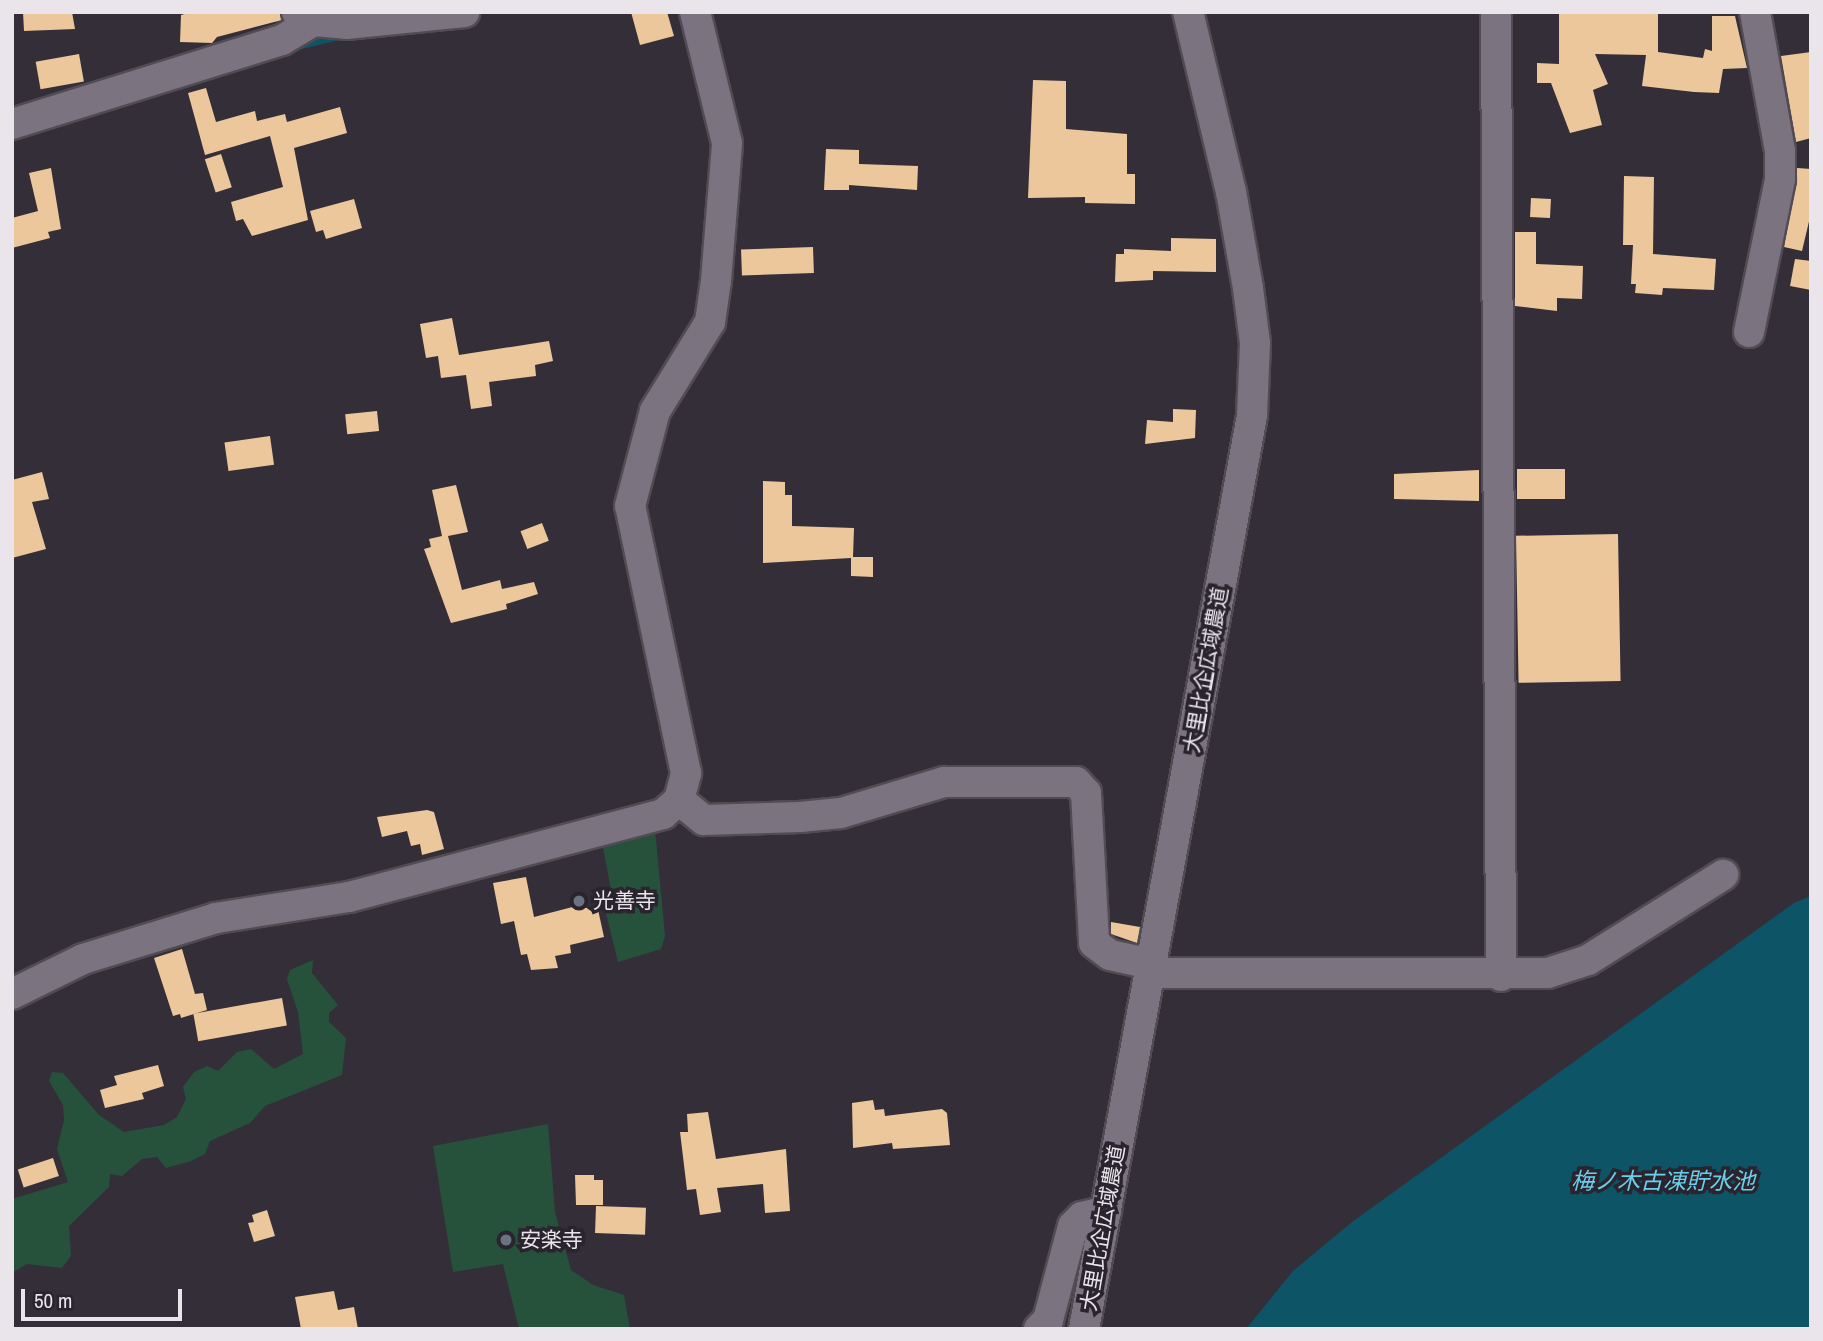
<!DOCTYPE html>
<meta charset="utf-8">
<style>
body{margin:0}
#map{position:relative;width:1823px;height:1341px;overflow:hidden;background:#342e38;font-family:"Archivo Narrow","Noto Sans JP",sans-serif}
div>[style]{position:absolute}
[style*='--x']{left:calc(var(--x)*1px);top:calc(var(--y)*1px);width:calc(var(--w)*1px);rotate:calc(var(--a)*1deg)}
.green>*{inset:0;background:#26523b}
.water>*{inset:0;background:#0d5566}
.stream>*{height:6px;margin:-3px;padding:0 3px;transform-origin:3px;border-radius:3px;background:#0d5566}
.building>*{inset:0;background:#ecc79c;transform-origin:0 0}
.roads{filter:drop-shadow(2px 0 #514c54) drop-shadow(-2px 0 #514c54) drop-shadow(0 2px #514c54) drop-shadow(0 -2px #514c54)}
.minor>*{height:30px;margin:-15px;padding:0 15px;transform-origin:15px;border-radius:15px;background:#7b7480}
.dots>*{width:19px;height:19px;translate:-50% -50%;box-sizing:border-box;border:4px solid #2a242e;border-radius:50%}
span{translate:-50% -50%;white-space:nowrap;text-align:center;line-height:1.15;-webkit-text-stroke:7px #2a242e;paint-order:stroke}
.street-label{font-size:21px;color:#e9e5eb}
.poi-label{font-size:21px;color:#e9e5eb}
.left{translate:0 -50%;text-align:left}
.water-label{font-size:23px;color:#6bceea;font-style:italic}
.frame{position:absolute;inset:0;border:14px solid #e9e5eb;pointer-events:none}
.scale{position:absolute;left:21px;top:1289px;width:161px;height:32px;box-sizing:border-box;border:4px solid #e9e5eb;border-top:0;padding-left:9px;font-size:21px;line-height:24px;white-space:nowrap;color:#e9e5eb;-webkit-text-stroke:5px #2a242e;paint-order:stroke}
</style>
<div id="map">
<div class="green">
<i style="clip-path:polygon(655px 829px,665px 936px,661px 949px,618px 962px,601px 893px,611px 890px,602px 842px)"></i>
<i style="clip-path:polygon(313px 960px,312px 973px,338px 1005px,329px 1013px,329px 1022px,346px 1038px,342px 1075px,265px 1106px,250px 1123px,210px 1141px,205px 1154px,191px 1161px,166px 1168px,157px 1157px,142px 1159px,122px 1176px,110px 1174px,109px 1187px,69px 1226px,71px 1256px,62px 1268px,27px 1264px,12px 1273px,12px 1199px,68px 1182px,57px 1149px,64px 1120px,63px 1105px,49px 1081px,52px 1072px,63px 1073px,99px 1115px,124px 1132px,164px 1125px,177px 1117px,186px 1099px,183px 1087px,194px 1072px,207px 1066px,218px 1071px,237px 1052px,251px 1049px,274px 1069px,303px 1054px,298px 1012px,287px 979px,290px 970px)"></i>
<i style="clip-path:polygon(548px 1124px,555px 1212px,571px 1270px,593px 1285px,624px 1295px,630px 1329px,519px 1329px,503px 1264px,453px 1272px,433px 1146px)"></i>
</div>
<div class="water">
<i style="clip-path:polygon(1811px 896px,1811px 1329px,1246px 1329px,1293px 1271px,1352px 1222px,1794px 903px)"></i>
</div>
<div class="stream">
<i style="--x:297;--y:47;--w:51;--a:-13.5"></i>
</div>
<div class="building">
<i style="clip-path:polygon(23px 12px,72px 12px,75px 29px,24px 31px)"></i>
<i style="clip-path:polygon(192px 12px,280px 12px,282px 20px,217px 37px,212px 43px,180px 42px,181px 15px)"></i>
<i style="clip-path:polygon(631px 12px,667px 12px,674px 36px,640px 45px)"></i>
<i style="clip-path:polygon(1559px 12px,1658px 12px,1658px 52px,1703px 58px,1705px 49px,1712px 51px,1712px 16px,1735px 16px,1747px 68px,1723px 69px,1719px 93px,1694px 92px,1642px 86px,1646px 55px,1595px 54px,1608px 84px,1593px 90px,1602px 125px,1570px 133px,1551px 83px,1537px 83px,1537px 63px,1559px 64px)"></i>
<i style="clip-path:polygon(1811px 52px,1811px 138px,1796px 142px,1781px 56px)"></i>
<i style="left:79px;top:54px;width:28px;height:44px;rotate:80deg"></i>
<i style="clip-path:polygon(1033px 80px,1066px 81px,1066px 129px,1127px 134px,1127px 174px,1135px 174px,1135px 204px,1085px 203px,1085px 197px,1028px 198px)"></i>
<i style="clip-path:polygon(206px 88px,216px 122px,255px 111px,257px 121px,285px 114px,287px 122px,340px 107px,347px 133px,294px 148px,308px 220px,252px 236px,243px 219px,236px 221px,231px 202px,283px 187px,270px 136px,205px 155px,188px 93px)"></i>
<i style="clip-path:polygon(826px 149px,859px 150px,859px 164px,918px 166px,917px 190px,849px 185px,849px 190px,824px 190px)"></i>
<i style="left:221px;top:154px;width:35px;height:17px;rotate:72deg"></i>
<i style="clip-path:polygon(51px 168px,61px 229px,48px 232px,50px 238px,12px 248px,12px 218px,38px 211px,29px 173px)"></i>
<i style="clip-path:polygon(1797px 168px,1811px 169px,1811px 213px,1802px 251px,1784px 247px)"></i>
<i style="clip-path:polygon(1624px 176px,1654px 177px,1653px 254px,1716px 259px,1714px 290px,1663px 288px,1662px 295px,1635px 293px,1636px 284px,1631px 284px,1633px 245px,1623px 245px)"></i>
<i style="left:1531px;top:198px;width:20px;height:19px;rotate:3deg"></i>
<i style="clip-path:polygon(354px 199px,362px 228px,326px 239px,323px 230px,316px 232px,310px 211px)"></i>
<i style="clip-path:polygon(1515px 232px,1536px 232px,1536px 264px,1583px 266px,1582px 299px,1557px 298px,1557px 311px,1515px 306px)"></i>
<i style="clip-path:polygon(1171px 238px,1216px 239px,1216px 272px,1153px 271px,1153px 280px,1115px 282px,1116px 254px,1124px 254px,1124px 249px,1171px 251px)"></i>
<i style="left:813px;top:247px;width:26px;height:72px;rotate:88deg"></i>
<i style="clip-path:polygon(1795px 259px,1811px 261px,1811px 290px,1790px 286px)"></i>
<i style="clip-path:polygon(452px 318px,459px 355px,549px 341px,553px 361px,535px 365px,536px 376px,489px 382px,492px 406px,471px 409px,466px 375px,441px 378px,438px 356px,426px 358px,420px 324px)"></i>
<i style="clip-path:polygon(1173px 409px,1196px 410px,1195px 438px,1145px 444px,1147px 420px,1173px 422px)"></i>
<i style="left:377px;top:411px;width:20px;height:32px;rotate:84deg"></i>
<i style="left:270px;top:436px;width:29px;height:46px;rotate:82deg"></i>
<i style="left:1517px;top:469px;width:48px;height:30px"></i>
<i style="clip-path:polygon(1479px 470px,1479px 501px,1394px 499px,1394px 474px)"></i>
<i style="clip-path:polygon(42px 472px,49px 499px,32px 502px,46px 549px,12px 558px,12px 480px)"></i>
<i style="clip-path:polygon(763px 481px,785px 482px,785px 495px,792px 495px,792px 526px,854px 528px,853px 557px,873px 557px,873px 577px,851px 576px,851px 558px,763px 563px)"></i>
<i style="clip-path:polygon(456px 485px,468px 532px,448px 536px,462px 590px,500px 580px,502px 589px,534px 582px,538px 594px,506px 604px,507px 609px,451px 623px,424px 549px,431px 547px,429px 539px,442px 536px,432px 490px)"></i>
<i style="left:542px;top:523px;width:19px;height:23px;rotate:69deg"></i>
<i style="left:1618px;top:534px;width:147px;height:102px;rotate:89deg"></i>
<i style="clip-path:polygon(427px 810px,434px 812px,444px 849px,422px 855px,420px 844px,411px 846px,407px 831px,382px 837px,377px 817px)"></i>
<i style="clip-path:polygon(526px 877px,534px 917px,584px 904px,585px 908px,597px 905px,604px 937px,570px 945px,571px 953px,555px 956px,558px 968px,531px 970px,527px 954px,521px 955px,514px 921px,501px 924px,493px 883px)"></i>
<i style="clip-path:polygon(1111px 922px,1140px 927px,1137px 943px,1111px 934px)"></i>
<i style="clip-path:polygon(182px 949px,195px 994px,203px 993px,207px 1010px,181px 1018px,180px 1014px,173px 1016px,154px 958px)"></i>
<i style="left:282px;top:998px;width:28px;height:90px;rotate:80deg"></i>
<i style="clip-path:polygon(158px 1065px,164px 1086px,142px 1093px,144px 1099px,105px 1108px,100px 1090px,117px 1085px,114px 1076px)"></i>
<i style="clip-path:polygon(873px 1100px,875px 1110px,884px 1109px,885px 1116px,942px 1109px,947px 1113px,950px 1145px,893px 1149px,892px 1143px,853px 1148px,852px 1103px)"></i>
<i style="clip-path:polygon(708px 1112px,716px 1159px,786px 1149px,790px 1211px,765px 1213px,763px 1184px,717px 1188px,721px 1212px,700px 1215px,696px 1189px,687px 1190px,680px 1132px,688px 1132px,687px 1114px)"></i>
<i style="left:53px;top:1158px;width:19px;height:37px;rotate:72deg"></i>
<i style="clip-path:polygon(575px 1175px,594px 1175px,594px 1180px,603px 1180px,603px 1205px,576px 1205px)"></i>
<i style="left:596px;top:1206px;width:50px;height:27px;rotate:2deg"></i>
<i style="clip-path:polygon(267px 1210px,275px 1236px,254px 1242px,248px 1223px,254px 1222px,252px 1215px)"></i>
<i style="clip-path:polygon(334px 1291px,338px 1310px,354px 1307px,358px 1329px,301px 1329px,295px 1297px)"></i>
</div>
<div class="roads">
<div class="minor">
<i style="--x:297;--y:12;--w:19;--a:28"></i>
<i style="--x:314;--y:21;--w:32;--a:5"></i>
<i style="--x:346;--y:24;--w:119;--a:-5.8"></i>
<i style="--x:1496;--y:12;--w:964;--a:89.7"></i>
<i style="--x:12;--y:124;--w:283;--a:-17.3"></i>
<i style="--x:282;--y:40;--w:37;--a:-31"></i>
<i style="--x:1749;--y:332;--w:156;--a:-78.5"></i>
<i style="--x:1780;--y:179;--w:28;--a:-90"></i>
<i style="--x:1780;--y:151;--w:141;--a:-100.2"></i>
<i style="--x:679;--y:800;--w:32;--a:39"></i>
<i style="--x:704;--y:820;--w:96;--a:-1.8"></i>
<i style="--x:800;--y:817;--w:41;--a:-5.6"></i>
<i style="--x:841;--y:813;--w:108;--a:-16.8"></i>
<i style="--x:944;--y:782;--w:132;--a:0"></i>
<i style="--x:1076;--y:782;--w:15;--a:48"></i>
<i style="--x:1086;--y:793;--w:150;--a:86.9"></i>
<i style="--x:1094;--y:943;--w:20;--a:37"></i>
<i style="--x:1110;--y:955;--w:42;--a:12.4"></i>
<i style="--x:1150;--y:973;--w:398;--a:0"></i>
<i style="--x:1548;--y:973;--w:42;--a:-18"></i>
<i style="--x:1588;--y:960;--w:160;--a:-32.2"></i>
<i style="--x:12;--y:994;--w:79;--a:-26.2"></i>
<i style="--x:83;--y:959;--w:139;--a:-17.1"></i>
<i style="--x:216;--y:918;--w:135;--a:-9"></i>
<i style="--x:349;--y:897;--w:325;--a:-14.8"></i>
<i style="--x:663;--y:814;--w:21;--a:-41"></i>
<i style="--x:679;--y:800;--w:28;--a:-75"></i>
<i style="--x:686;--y:773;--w:273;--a:-101.8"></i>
<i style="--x:630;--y:506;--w:98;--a:-75.3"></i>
<i style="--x:655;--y:411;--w:105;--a:-58.3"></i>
<i style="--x:710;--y:322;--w:41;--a:-81.7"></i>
<i style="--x:716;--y:281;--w:138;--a:-85.4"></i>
<i style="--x:727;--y:143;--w:135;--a:-103.7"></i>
<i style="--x:1039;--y:1329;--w:13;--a:-45"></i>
<i style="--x:1048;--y:1320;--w:97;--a:-75.1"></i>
<i style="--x:1073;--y:1226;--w:13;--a:-45"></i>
<i style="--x:1082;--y:1217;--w:25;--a:-14"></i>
<i style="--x:1084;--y:1329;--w:929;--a:-79.58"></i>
<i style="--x:1252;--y:415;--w:72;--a:-87.6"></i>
<i style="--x:1255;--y:343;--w:55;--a:-97.3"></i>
<i style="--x:1248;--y:288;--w:97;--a:-100"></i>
<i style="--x:1231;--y:192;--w:185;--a:-103.4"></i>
</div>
</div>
<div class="dots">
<i style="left:579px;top:901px;background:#6b7280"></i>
<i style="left:506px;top:1240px;background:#6b7280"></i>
</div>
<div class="street-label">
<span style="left:1206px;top:670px;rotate:-80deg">大里比企広域農道</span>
<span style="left:1103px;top:1228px;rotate:-80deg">大里比企広域農道</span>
</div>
<div class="poi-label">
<span class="left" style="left:593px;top:901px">光善寺</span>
<span class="left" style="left:520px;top:1240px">安楽寺</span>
</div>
<div class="water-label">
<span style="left:1663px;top:1181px">梅ノ木古凍貯水池</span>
</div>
<div class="frame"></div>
<div class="scale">50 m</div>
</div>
